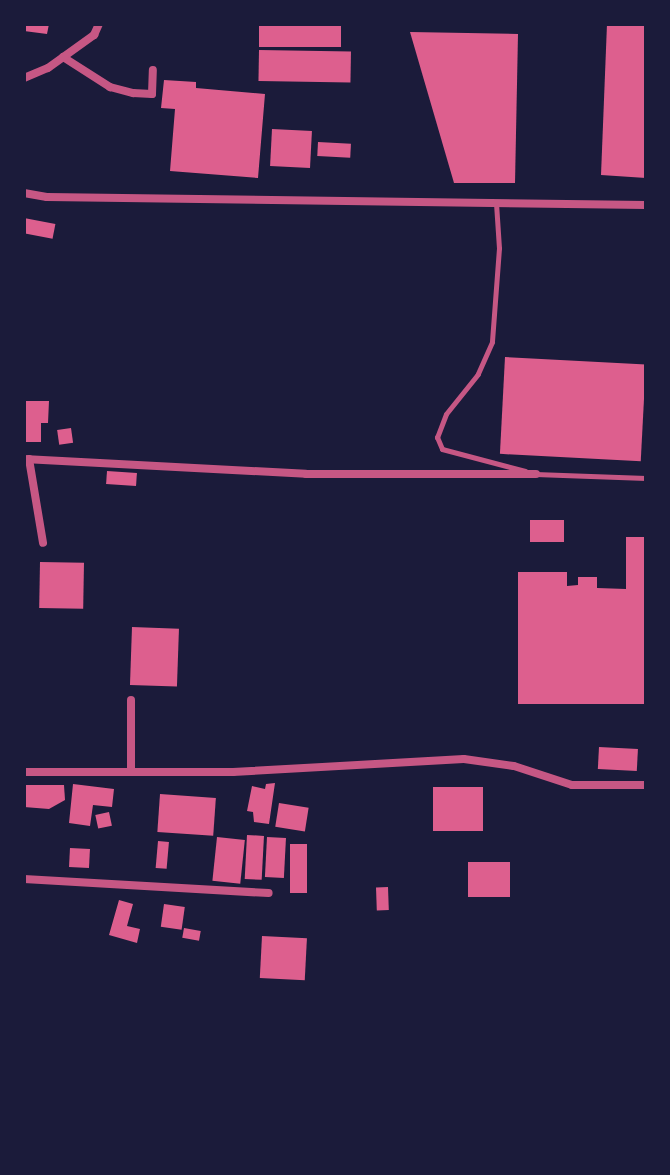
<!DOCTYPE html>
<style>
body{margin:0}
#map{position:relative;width:670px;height:1175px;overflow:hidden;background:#1b1b3a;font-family:"Roboto Condensed",sans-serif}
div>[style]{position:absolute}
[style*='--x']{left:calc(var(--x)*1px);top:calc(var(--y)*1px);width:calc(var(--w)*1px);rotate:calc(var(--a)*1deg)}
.building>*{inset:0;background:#dd5f8e;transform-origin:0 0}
.service>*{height:5px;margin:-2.5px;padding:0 2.5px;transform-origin:2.5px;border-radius:2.5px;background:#c65784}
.minor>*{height:8px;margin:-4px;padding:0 4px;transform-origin:4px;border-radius:4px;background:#c65784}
span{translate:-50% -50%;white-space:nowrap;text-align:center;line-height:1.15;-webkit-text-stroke:6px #1b1b3a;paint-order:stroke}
.frame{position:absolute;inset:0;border:26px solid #1b1b3a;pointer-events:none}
</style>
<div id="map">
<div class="building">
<i style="clip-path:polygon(24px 24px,49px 24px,47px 34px,24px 31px)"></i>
<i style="left:259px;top:24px;width:82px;height:23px"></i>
<i style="clip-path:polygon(607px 24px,646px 24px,646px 178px,601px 175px)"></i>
<i style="clip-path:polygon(410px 32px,518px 34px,515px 183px,454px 183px)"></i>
<i style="left:259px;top:50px;width:92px;height:31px;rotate:1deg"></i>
<i style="clip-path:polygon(164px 80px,196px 82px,196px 88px,265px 94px,258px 178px,170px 171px,175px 109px,161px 108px)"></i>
<i style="left:272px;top:129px;width:40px;height:37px;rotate:3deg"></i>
<i style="left:318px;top:142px;width:33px;height:14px;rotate:3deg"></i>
<i style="left:24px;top:218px;width:32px;height:15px;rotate:11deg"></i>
<i style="left:505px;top:357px;width:141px;height:97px;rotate:3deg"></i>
<i style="clip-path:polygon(24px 401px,49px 401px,48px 423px,41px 423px,41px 442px,24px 442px)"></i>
<i style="left:71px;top:428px;width:15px;height:14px;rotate:82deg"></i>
<i style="left:107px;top:471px;width:30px;height:13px;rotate:4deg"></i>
<i style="left:530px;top:520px;width:34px;height:22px"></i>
<i style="clip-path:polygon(626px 537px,646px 537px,646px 704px,518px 704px,518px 572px,567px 572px,567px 586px,578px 585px,578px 577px,597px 577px,597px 588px,626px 589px)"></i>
<i style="left:40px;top:562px;width:44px;height:46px;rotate:1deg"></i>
<i style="left:132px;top:627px;width:47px;height:58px;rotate:2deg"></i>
<i style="left:599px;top:747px;width:39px;height:22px;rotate:3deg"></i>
<i style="clip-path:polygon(275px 783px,269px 824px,254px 822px,253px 812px,247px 811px,252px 786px,265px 789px,266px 784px)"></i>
<i style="clip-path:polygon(73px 784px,114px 789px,112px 807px,93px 805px,90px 826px,69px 823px)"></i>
<i style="clip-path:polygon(24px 785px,64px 785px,65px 800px,49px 809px,24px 807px)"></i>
<i style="left:433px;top:787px;width:50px;height:44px"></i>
<i style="left:160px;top:794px;width:56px;height:38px;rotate:4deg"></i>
<i style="left:279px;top:803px;width:30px;height:24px;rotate:9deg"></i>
<i style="left:109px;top:812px;width:14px;height:14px;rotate:78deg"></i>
<i style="left:247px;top:835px;width:17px;height:44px;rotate:3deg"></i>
<i style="left:217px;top:837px;width:28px;height:44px;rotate:6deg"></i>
<i style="left:267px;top:837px;width:19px;height:40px;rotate:3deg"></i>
<i style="left:158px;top:841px;width:11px;height:27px;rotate:5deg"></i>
<i style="left:290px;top:844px;width:17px;height:49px"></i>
<i style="left:70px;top:848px;width:20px;height:19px;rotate:3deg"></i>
<i style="left:510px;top:862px;width:35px;height:42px;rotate:90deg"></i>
<i style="left:388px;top:887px;width:23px;height:12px;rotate:88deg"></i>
<i style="clip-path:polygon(119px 900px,133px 904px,127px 926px,140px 929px,137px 943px,109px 935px)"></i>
<i style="left:164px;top:904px;width:21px;height:23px;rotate:8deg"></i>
<i style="left:184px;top:928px;width:17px;height:10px;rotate:10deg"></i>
<i style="left:262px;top:936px;width:45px;height:42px;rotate:3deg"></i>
</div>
<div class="service">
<i style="--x:496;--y:203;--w:45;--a:86.2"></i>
<i style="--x:499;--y:248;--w:94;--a:94.3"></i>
<i style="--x:492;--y:342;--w:35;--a:114"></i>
<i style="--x:478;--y:374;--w:51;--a:128.7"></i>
<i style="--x:446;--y:414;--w:25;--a:111"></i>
<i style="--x:437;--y:437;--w:13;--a:67"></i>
<i style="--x:442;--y:449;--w:86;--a:14.8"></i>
<i style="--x:535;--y:474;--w:111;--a:2.1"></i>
</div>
<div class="minor">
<i style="--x:63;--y:57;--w:56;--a:32.6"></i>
<i style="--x:110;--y:87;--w:24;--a:15"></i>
<i style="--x:133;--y:93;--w:19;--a:3"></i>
<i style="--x:152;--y:94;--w:24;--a:-88"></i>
<i style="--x:24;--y:78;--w:26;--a:-23"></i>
<i style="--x:48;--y:68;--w:57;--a:-35.7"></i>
<i style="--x:94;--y:35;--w:12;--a:-66"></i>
<i style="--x:24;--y:193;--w:23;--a:10"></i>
<i style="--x:47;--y:197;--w:599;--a:0.77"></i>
<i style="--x:24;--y:459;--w:282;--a:3"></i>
<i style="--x:306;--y:474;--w:230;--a:0"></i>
<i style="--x:29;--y:459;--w:85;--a:80.5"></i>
<i style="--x:131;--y:771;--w:71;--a:-90"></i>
<i style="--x:24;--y:772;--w:209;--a:0"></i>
<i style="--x:233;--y:772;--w:231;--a:-3.2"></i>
<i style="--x:464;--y:759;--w:50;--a:8"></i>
<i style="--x:514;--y:766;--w:61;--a:18.1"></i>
<i style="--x:572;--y:785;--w:74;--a:0"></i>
<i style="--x:24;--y:879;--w:245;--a:3.3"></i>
</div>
<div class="frame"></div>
</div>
